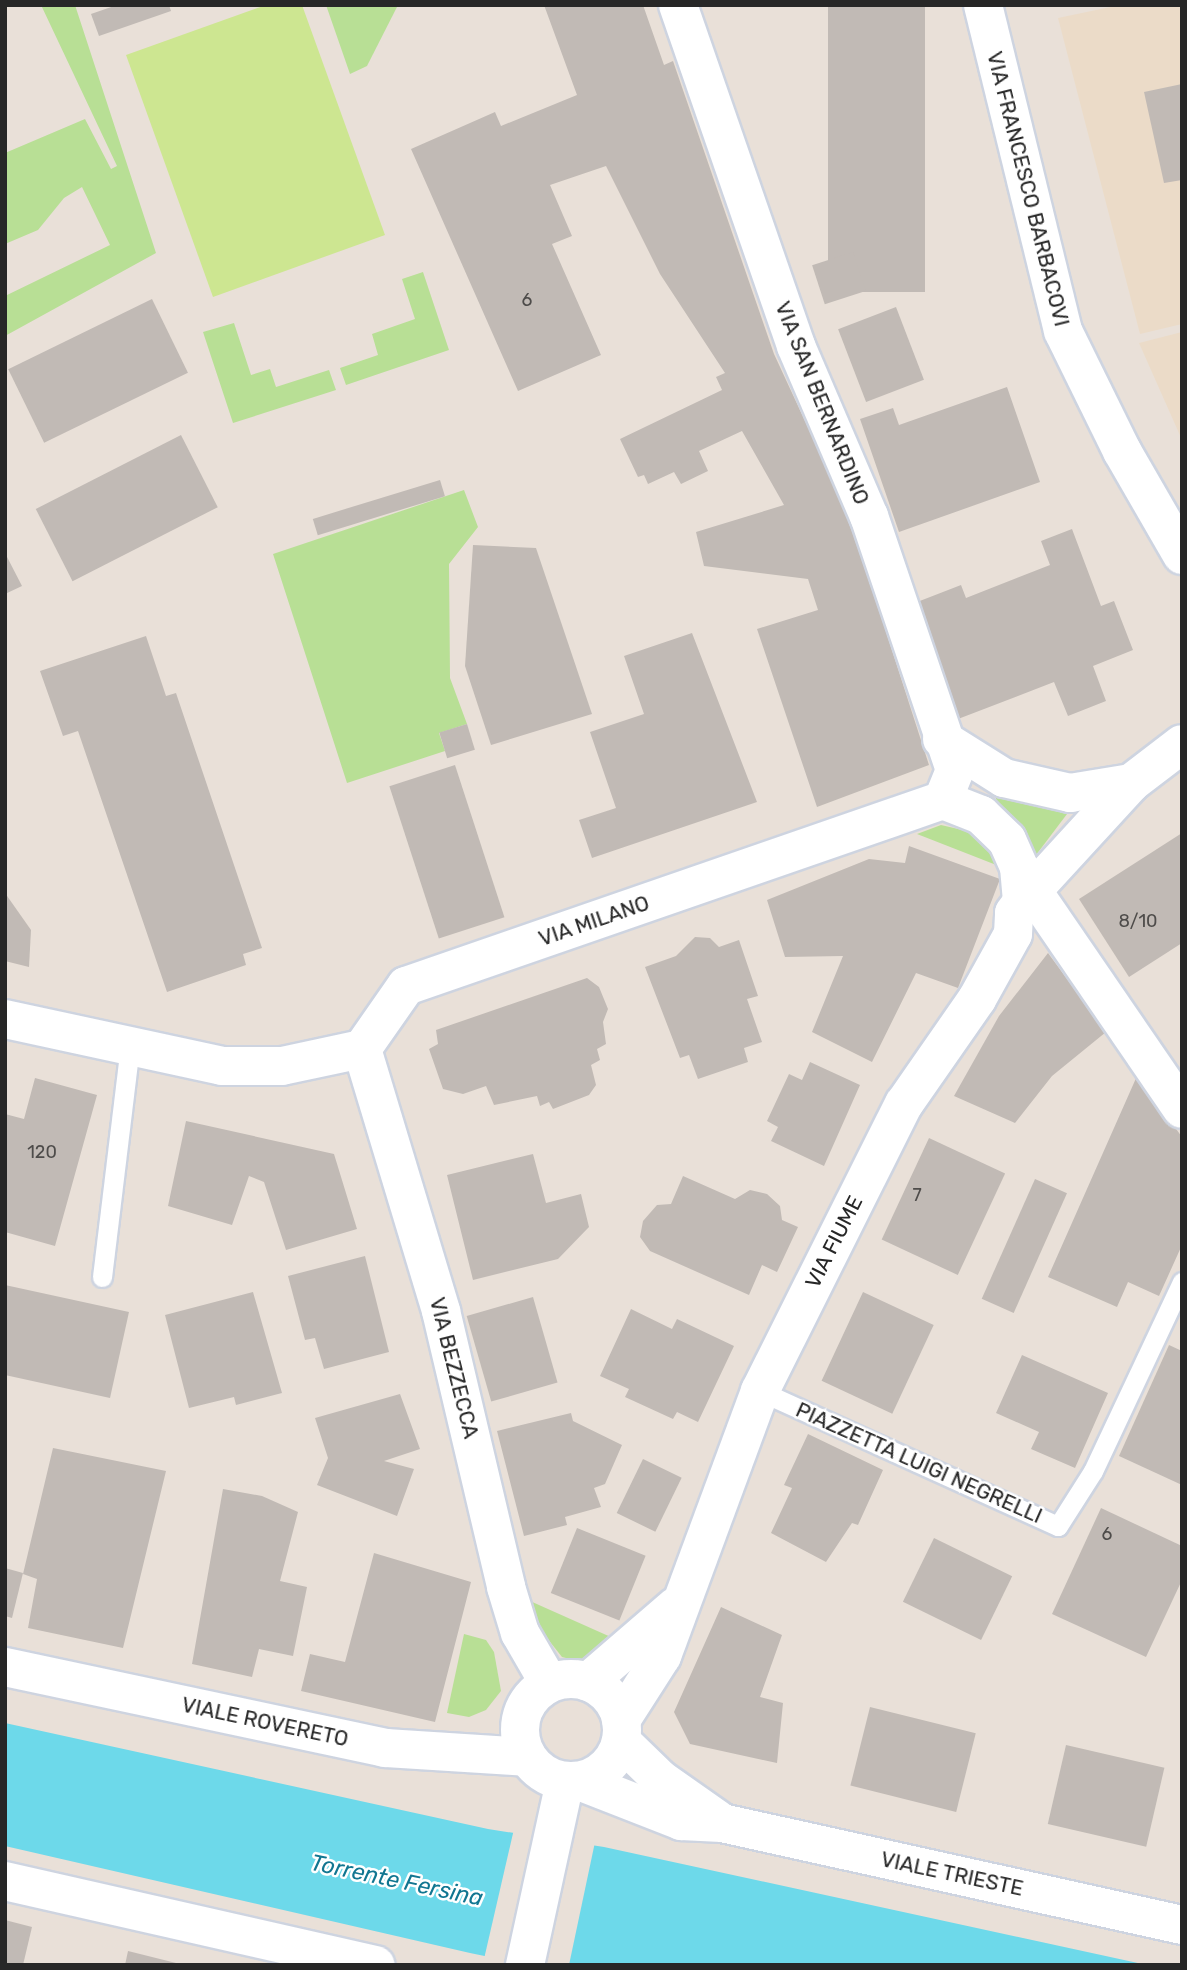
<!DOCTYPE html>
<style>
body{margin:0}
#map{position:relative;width:1187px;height:1970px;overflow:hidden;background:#e9e0d8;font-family:Rubik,sans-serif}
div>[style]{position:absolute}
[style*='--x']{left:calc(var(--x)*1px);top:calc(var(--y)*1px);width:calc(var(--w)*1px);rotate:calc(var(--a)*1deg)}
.education>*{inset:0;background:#ebdbc8}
.green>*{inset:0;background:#b8df95}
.pitch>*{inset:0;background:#cde691}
.water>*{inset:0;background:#6dd9ea}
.pier>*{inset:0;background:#e9e0d8}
.building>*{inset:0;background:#c1bab5;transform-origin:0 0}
.roads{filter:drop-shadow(2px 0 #ced4e0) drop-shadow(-2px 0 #ced4e0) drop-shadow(0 2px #ced4e0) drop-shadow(0 -2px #ced4e0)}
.lane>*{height:19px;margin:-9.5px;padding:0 9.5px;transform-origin:9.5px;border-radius:9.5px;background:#fff}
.street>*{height:38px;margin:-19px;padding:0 19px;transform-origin:19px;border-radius:19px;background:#fff}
.secondary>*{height:38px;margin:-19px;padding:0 19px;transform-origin:19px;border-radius:19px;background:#fff}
.secondary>.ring{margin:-19px;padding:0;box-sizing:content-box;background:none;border:38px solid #fff;border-radius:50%}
span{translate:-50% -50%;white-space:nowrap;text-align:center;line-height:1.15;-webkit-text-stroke:5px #fff;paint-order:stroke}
.number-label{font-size:18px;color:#4e4c4a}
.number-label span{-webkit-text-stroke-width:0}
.street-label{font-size:21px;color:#272727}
.water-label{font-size:23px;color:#117691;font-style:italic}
.frame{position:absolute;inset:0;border:7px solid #272727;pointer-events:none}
</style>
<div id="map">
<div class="education">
<i style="clip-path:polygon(1120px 5px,1182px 5px,1182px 324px,1140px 334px,1058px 18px)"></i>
<i style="clip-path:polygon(1182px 332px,1182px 440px,1139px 343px)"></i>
</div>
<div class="green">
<i style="clip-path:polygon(41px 5px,75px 5px,156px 253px,5px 336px,5px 296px,110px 245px,82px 187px,64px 198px,38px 230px,5px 244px,5px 153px,85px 119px,111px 169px,117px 166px)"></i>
<i style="clip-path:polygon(326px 5px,398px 5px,367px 66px,350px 74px)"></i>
<i style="clip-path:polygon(423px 272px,449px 350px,346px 385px,340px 368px,378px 355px,372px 334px,415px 319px,402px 279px)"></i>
<i style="clip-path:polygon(234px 323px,251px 375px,270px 369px,276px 387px,329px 370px,336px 390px,233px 423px,203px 332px)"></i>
<i style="clip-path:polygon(464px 490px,478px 527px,449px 564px,450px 678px,467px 724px,439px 733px,445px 751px,347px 783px,273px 554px)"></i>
<i style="clip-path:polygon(996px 791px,1067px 814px,1030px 863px,996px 805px)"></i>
<i style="clip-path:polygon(941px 825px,984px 835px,1004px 868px,917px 834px)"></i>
<i style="clip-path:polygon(530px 1601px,622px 1642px,582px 1662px,562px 1657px,543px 1633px)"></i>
<i style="clip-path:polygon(464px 1634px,486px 1640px,494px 1652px,501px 1691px,486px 1710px,469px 1717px,447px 1713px)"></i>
</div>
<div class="pitch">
<i style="clip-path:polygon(266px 5px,302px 5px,385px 235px,213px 297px,126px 55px)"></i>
</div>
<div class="water">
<i style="clip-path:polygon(5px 1723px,488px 1829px,604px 1847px,1147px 1965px,529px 1965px,470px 1953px,5px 1846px)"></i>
</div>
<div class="pier">
<i style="clip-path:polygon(514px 1829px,595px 1842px,569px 1965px,484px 1959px)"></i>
</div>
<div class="building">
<i style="clip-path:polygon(117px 5px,169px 5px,171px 11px,99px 36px,91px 14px)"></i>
<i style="clip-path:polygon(544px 5px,643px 5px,664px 65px,673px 61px,774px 354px,848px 514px,929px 765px,817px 807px,757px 629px,818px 610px,808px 579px,704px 566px,696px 532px,784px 505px,742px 431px,699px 451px,708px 471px,681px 484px,674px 472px,648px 484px,644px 475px,638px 477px,620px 439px,722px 390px,716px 377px,725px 373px,660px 274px,606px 166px,550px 185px,572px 236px,552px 244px,601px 355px,518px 391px,411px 149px,495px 112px,501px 126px,577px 95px)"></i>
<i style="left:828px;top:5px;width:97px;height:287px"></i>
<i style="clip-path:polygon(1182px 84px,1182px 180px,1164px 183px,1144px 92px)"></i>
<i style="left:853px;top:252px;width:41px;height:43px;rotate:72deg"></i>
<i style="left:152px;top:299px;width:82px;height:160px;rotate:64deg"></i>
<i style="left:896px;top:307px;width:78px;height:62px;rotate:69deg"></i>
<i style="clip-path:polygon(1007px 387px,1040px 482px,899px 532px,860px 419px,893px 408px,899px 425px)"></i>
<i style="left:181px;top:435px;width:81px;height:163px;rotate:63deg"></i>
<i style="left:440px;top:480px;width:17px;height:133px;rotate:73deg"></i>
<i style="clip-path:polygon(1072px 529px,1101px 606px,1114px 601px,1133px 650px,1093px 666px,1106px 701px,1068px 716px,1054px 682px,958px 719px,912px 604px,961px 585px,966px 598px,1050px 565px,1041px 541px)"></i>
<i style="clip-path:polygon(473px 545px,536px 548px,592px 714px,491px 745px,465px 666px)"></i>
<i style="clip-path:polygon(5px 553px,22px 586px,5px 594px)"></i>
<i style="clip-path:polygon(692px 633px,757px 802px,592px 858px,579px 820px,616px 808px,590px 732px,644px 714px,624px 656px)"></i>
<i style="clip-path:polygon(146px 636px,166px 696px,176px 693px,262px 948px,243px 954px,246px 965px,167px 992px,78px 731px,63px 736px,40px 671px)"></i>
<i style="left:467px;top:724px;width:27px;height:29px;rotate:73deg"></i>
<i style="left:455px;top:765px;width:160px;height:69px;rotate:72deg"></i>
<i style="clip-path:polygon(1182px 833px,1182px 943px,1129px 977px,1079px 899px)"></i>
<i style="clip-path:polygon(909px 846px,1000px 879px,958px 988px,916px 973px,872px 1062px,812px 1032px,843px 956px,785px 957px,767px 900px,869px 859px,905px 863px)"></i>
<i style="clip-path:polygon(5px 893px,31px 930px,29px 967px,5px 961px)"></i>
<i style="clip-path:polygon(695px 937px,710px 938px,719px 947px,739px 940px,758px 996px,747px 999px,762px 1042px,744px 1048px,748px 1062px,698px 1079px,689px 1055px,680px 1058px,645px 967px,676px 956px)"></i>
<i style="clip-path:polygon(1048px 953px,1106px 1032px,1052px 1076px,1015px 1123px,954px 1096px,999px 1016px)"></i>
<i style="clip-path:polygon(587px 978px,599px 987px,608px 1009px,603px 1022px,606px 1044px,597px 1049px,600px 1060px,591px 1065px,596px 1085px,589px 1095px,553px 1109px,549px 1102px,540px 1106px,537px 1096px,494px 1105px,486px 1086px,463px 1094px,443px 1089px,429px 1049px,438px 1044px,436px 1030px)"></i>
<i style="clip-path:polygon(810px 1062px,860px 1085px,824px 1166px,771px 1141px,778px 1127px,767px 1121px,789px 1074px,802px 1080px)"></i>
<i style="clip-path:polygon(1137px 1076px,1182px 1137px,1182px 1245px,1159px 1296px,1128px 1282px,1117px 1307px,1048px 1277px)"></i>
<i style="clip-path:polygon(35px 1078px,97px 1095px,55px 1246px,5px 1232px,5px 1114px,24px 1119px)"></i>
<i style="clip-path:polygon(186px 1121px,334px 1154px,357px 1229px,286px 1250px,264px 1182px,249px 1176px,232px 1225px,168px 1206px)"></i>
<i style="left:929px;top:1138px;width:84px;height:112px;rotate:25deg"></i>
<i style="clip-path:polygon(533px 1154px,546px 1203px,581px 1194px,589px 1227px,558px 1259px,473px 1280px,447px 1175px)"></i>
<i style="clip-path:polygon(683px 1176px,735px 1199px,750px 1190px,767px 1194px,780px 1206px,782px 1220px,798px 1227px,777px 1272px,762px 1265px,749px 1295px,650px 1251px,640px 1237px,643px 1221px,657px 1205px,671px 1204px)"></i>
<i style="left:1035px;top:1179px;width:35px;height:131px;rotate:24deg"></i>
<i style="clip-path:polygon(365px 1256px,389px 1352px,324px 1369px,315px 1338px,305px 1340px,288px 1276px)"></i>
<i style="clip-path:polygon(5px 1285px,129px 1312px,110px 1398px,5px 1375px)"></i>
<i style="clip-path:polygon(253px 1292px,282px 1393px,236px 1405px,234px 1397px,189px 1408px,165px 1315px)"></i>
<i style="left:863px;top:1292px;width:78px;height:98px;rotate:25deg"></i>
<i style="left:533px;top:1297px;width:89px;height:69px;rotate:74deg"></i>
<i style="clip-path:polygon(631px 1309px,672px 1329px,677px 1319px,734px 1346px,698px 1422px,677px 1412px,673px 1419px,625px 1397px,629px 1389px,600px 1376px)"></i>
<i style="clip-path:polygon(1169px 1345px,1182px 1351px,1182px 1485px,1119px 1456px)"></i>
<i style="clip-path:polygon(1022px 1355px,1108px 1393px,1075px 1468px,1031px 1449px,1039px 1432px,996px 1413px)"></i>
<i style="clip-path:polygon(400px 1394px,420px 1449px,384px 1461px,414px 1469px,397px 1516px,317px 1485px,328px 1458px,315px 1418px)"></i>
<i style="clip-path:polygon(571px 1413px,573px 1421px,622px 1445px,605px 1484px,594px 1488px,601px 1507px,565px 1517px,567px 1525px,524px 1536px,497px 1431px)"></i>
<i style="clip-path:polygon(808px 1434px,883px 1470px,858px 1525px,852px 1523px,826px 1562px,771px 1533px,792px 1488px,784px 1485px)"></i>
<i style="clip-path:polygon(53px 1448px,166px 1471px,123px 1648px,28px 1628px,37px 1579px,23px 1574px)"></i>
<i style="left:643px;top:1459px;width:43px;height:60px;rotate:26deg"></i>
<i style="clip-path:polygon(223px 1489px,262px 1496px,298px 1512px,280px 1581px,307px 1587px,293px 1656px,259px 1649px,252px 1677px,192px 1664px)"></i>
<i style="clip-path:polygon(1101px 1508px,1182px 1546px,1182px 1580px,1146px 1657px,1052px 1614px)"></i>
<i style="left:577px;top:1528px;width:74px;height:70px;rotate:22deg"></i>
<i style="left:934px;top:1538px;width:87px;height:71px;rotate:26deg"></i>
<i style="clip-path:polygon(374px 1553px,471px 1582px,435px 1722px,301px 1691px,310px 1654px,345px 1662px)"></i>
<i style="clip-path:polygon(5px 1568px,23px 1573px,12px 1618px,5px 1616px)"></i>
<i style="clip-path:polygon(721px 1607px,782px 1635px,760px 1697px,783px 1703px,777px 1763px,690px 1744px,674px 1712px)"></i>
<i style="left:870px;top:1707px;width:109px;height:81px;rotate:14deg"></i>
<i style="left:1066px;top:1745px;width:101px;height:81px;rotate:13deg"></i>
<i style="clip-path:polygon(5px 1920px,32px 1927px,23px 1965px,5px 1965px)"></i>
<i style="clip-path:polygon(128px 1951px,180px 1964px,179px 1965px,125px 1965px)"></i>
</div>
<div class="roads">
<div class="lane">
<i style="--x:102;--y:1277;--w:232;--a:-83.1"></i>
<i style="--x:760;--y:1391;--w:327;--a:24.4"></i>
<i style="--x:1058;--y:1526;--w:65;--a:-57.5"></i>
<i style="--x:1093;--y:1471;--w:209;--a:-64.8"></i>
</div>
<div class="street">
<i style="--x:678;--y:5;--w:361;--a:70.9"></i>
<i style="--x:796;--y:346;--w:185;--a:66.8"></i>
<i style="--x:869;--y:516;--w:268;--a:71.3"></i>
<i style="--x:955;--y:770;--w:32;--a:112"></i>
<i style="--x:942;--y:739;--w:73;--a:32.2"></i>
<i style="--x:1004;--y:778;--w:68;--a:12.8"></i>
<i style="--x:1070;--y:793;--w:62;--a:-9.3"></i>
<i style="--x:1032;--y:890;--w:265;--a:55.6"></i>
<i style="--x:5;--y:1019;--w:222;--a:12.2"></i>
<i style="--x:222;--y:1066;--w:60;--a:0"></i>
<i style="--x:282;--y:1066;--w:82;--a:-12"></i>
<i style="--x:362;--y:1049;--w:77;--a:-55.1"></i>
<i style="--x:406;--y:986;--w:568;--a:-19.1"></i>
<i style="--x:943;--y:800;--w:41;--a:21.5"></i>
<i style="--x:981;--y:815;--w:36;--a:44"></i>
<i style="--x:1007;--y:840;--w:30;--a:66"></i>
<i style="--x:1019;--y:867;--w:35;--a:85"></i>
<i style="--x:362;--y:1049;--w:274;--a:73.2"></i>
<i style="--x:441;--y:1311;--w:284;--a:76.7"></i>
<i style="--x:506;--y:1587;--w:48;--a:73.1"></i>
<i style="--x:520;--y:1633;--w:58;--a:59.9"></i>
<i style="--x:5;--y:1667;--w:389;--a:12"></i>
<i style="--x:385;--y:1748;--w:142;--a:3.6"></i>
<i style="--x:621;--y:1741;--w:54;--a:44.3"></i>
<i style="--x:660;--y:1779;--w:70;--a:35.1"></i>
<i style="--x:579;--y:1781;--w:110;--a:21.4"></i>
<i style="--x:681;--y:1821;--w:41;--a:2.8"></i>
<i style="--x:722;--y:1823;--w:471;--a:12.5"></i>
<i style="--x:5;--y:1881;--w:380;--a:12.8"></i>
</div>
<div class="secondary">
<i style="--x:983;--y:5;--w:336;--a:76.2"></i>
<i style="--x:1063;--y:331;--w:134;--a:63.8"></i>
<i style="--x:1122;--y:451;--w:120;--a:60"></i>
<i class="ring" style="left:520px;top:1679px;width:64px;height:64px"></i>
<i style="--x:588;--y:1682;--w:116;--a:-40.8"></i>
<i style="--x:621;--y:1720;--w:76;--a:-57.4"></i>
<i style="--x:662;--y:1656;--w:283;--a:-69.7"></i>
<i style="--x:760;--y:1391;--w:321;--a:-63.4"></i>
<i style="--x:904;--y:1104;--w:128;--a:-55.2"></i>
<i style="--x:977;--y:999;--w:74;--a:-61"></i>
<i style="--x:1013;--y:934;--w:21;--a:-87"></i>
<i style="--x:1014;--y:913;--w:14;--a:-54"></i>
<i style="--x:1022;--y:902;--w:161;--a:-47.5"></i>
<i style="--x:1131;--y:783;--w:64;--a:-37.4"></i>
<i style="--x:525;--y:1965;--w:187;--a:-77.7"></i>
</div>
</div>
<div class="number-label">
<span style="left:527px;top:300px">6</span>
<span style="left:1138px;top:921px">8/10</span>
<span style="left:42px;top:1152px">120</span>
<span style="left:917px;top:1195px">7</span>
<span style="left:1107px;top:1534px">6</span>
</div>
<div class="street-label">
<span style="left:1028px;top:189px;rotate:76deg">VIA FRANCESCO BARBACOVI</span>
<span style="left:822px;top:403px;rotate:68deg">VIA SAN BERNARDINO</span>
<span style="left:594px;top:921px;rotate:-19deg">VIA MILANO</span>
<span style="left:834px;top:1242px;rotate:-63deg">VIA FIUME</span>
<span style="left:454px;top:1368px;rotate:76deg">VIA BEZZECCA</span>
<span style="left:919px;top:1463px;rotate:24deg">PIAZZETTA LUIGI NEGRELLI</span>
<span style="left:265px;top:1722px;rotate:12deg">VIALE ROVERETO</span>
<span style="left:952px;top:1874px;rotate:12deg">VIALE TRIESTE</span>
</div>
<div class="water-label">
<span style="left:397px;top:1880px;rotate:12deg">Torrente Fersina</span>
</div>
<div class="frame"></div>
</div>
